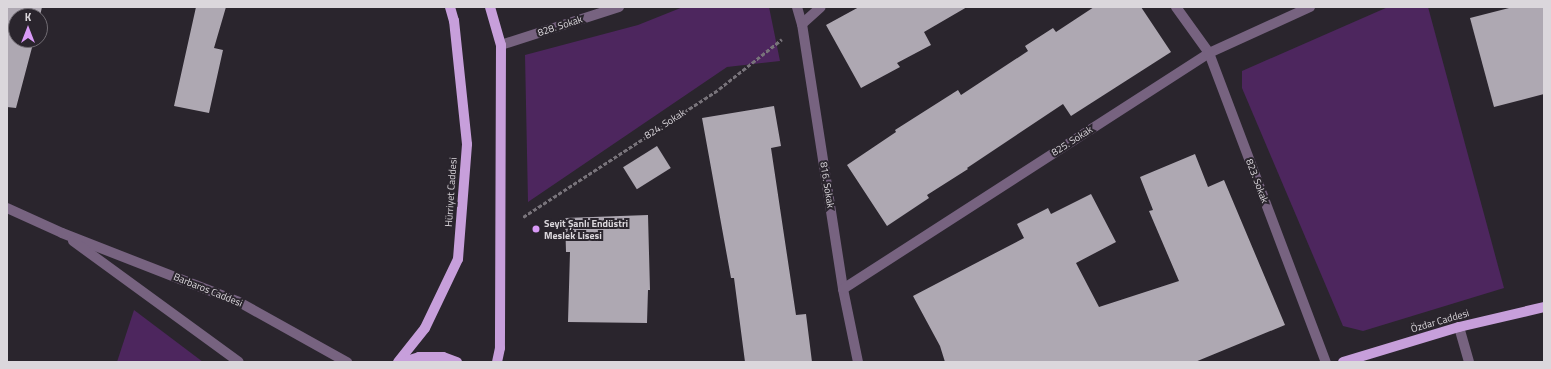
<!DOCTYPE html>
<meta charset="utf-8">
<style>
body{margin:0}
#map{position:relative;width:1551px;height:369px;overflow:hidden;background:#2a252d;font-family:"Titillium Web",sans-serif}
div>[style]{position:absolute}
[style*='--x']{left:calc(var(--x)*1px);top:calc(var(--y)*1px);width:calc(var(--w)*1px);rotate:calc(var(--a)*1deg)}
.green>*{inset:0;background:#4d265e}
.building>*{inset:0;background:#aea8b2;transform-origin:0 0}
.path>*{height:2.5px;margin-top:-1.25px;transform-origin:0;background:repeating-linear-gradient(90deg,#78737a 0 4px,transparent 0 6px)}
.minor>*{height:10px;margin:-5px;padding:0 5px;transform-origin:5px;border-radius:5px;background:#776380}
.major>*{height:10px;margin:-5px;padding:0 5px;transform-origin:5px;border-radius:5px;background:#c79fdb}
.dots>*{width:11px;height:11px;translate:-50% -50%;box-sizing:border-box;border:2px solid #2a252d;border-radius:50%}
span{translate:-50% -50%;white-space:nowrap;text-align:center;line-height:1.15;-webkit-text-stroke:4px #2a252d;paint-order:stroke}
.street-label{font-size:10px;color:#dbd7dc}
.poi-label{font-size:10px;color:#dbd7dc;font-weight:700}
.left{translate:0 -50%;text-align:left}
.frame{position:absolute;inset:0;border:8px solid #dbd7dc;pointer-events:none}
.north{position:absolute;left:8px;top:8px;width:40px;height:40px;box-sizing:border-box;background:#2a252d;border:1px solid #716c73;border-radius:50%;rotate:0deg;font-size:11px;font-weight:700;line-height:16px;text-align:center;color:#dbd7dc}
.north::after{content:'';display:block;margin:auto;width:14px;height:18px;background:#d99af7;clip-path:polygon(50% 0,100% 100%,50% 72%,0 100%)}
</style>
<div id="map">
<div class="green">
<i style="clip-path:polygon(683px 7px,769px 7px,780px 61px,727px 67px,528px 202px,525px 55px,638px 25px)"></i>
<i style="clip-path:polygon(1388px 7px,1428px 7px,1504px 288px,1363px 331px,1343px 326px,1242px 88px,1242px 71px)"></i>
<i style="clip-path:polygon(134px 310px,203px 362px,117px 362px)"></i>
</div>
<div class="building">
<i style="clip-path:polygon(7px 7px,42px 7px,40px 16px,16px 16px,16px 40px,34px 40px,16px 108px,7px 107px)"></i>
<i style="clip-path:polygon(196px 7px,226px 7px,214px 48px,223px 50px,209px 113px,174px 106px)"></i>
<i style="clip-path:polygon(859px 7px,967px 7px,924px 32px,931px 45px,897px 63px,900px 67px,861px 88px,826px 25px)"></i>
<i style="clip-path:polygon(1094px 7px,1141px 7px,1171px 52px,1071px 116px,1063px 104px,967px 168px,968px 169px,927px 195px,929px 198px,887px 226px,847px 165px,896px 132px,895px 130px,958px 90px,961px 95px,1028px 51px,1025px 46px,1053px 28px,1056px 32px)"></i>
<i style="clip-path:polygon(1513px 7px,1544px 7px,1544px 94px,1494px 107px,1470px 18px)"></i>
<i style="clip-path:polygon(774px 106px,781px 146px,771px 148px,796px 315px,806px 314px,812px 362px,745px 362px,734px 278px,731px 278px,702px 118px)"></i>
<i style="left:657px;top:146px;width:26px;height:40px;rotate:58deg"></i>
<i style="clip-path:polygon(1195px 154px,1208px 187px,1224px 180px,1285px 325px,1195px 362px,945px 362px,940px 346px,913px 296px,1024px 238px,1017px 224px,1048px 208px,1051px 214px,1091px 194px,1116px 242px,1076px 263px,1099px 307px,1179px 281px,1149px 211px,1153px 210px,1140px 177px)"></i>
<i style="clip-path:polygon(648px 215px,650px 290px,648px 290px,647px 323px,568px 322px,570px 252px,566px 252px,565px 218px)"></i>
</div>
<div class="path">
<i style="--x:523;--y:217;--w:234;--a:-33.1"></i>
<i style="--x:719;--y:89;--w:80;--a:-38.4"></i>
</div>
<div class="minor">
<i style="--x:797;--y:7;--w:18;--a:74"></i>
<i style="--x:802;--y:24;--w:268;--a:81.2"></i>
<i style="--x:843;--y:289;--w:75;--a:78.4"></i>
<i style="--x:1176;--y:7;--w:57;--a:54.3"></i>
<i style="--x:1209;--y:53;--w:330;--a:69.3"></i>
<i style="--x:802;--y:24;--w:25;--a:-42"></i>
<i style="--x:501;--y:45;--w:124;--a:-17.9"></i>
<i style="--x:7;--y:208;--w:60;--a:24.4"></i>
<i style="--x:62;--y:233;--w:190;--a:21.3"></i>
<i style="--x:239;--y:302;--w:124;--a:29.1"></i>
<i style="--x:73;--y:241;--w:205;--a:36.1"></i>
<i style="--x:843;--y:289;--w:435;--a:-32.8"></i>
<i style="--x:1209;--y:53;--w:111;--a:-24.5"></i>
<i style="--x:1459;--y:327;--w:36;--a:74"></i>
</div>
<div class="major">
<i style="--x:490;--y:7;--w:40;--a:74"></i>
<i style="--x:501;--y:45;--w:303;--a:90.2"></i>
<i style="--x:500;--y:348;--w:14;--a:102"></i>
<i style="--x:398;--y:362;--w:43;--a:-51.5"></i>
<i style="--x:425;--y:328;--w:76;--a:-64.4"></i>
<i style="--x:458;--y:259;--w:115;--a:-85.5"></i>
<i style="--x:467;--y:144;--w:124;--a:-96"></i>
<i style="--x:454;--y:21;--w:15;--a:-106"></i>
<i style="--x:403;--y:362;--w:17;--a:-17"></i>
<i style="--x:419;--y:357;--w:24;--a:0"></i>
<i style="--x:443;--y:357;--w:15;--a:20"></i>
<i style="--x:1343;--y:362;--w:121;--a:-16.8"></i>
<i style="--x:1459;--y:327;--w:87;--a:-13.2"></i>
</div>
<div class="dots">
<i style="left:536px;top:229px;background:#d99af7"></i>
</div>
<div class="street-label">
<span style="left:560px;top:26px;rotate:-18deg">828. Sokak</span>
<span style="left:665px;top:124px;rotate:-33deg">824. Sokak</span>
<span style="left:1072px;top:141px;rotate:-33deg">825. Sokak</span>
<span style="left:1257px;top:181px;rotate:69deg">823. Sokak</span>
<span style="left:827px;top:185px;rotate:81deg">816. Sokak</span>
<span style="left:451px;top:192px;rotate:-86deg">Hürriyet Caddesi</span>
<span style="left:208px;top:290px;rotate:22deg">Barbaros Caddesi</span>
<span style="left:1440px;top:321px;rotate:-16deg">Özdar Caddesi</span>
</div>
<div class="poi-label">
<span class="left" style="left:544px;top:229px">Seyit Şanlı Endüstri<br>Meslek Lisesi</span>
</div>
<div class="frame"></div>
<div class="north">K</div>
</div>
